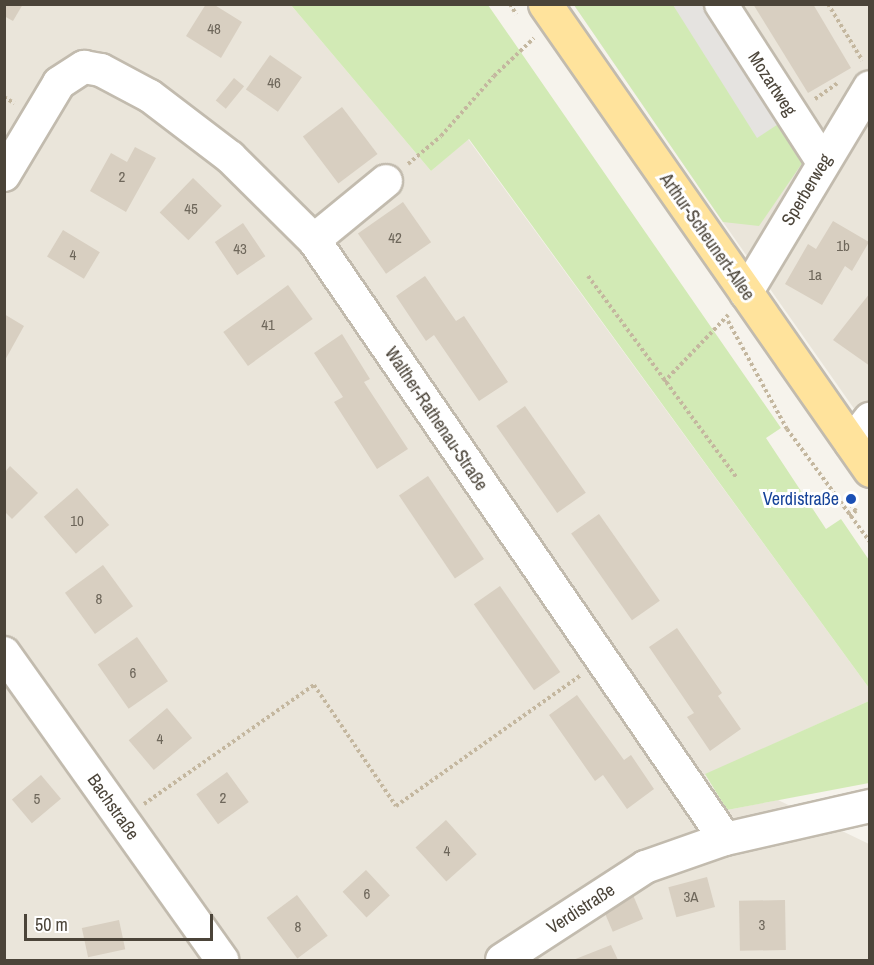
<!DOCTYPE html>
<meta charset="utf-8">
<style>
body{margin:0}
#map{position:relative;width:874px;height:965px;overflow:hidden;background:#f6f3ec;font-family:"Archivo Narrow",sans-serif}
div>[style]{position:absolute}
[style*='--x']{left:calc(var(--x)*1px);top:calc(var(--y)*1px);width:calc(var(--w)*1px);rotate:calc(var(--a)*1deg)}
.residential>*{inset:0;background:#eae5da}
.green>*{inset:0;background:#d2eab5}
.parking>*{inset:0;background:#e5e3e0}
.building>*{inset:0;background:#d8cfc1;transform-origin:0 0}
.path>*{height:4px;margin-top:-2px;transform-origin:0;background:repeating-linear-gradient(90deg,#c4b79f 0 3px,transparent 0 6px)}
.roads{filter:drop-shadow(2px 0 #c2bbae) drop-shadow(-2px 0 #c2bbae) drop-shadow(0 2px #c2bbae) drop-shadow(0 -2px #c2bbae)}
.minor>*{height:32px;margin:-16px;padding:0 16px;transform-origin:16px;border-radius:16px;background:#fff}
.major>*{height:33px;margin:-16.5px;padding:0 16.5px;transform-origin:16.5px;border-radius:16.5px;background:#ffe39c}
.dots>*{width:16px;height:16px;translate:-50% -50%;box-sizing:border-box;border:3px solid #fff;border-radius:50%}
span{translate:-50% -50%;white-space:nowrap;text-align:center;line-height:1.15;-webkit-text-stroke:6px #fff;paint-order:stroke}
.number-label{font-size:15px;color:#6e675b}
.number-label span{-webkit-text-stroke-width:0}
.street-label{font-size:18px;color:#4b4439}
.transit-label{font-size:18px;color:#164399}
.right{translate:-100% -50%;text-align:right}
.frame{position:absolute;inset:0;border:6px solid #4b4439;pointer-events:none}
.scale{position:absolute;left:24px;top:914px;width:189px;height:27px;box-sizing:border-box;border:3px solid #4b4439;border-top:0;padding-left:8px;font-size:18px;line-height:21px;white-space:nowrap;color:#4b4439;-webkit-text-stroke:4px #fff;paint-order:stroke}
</style>
<div id="map">
<div class="residential">
<i style="clip-path:polygon(5px 5px,291px 5px,431px 171px,468px 139px,869px 688px,869px 701px,705px 775px,727px 810px,778px 800px,869px 844px,869px 960px,5px 960px)"></i>
<i style="clip-path:polygon(574px 5px,869px 5px,869px 430px,723px 222px)"></i>
</div>
<div class="green">
<i style="clip-path:polygon(291px 5px,488px 5px,781px 428px,766px 438px,826px 529px,841px 519px,869px 560px,869px 688px,469px 139px,431px 171px)"></i>
<i style="clip-path:polygon(574px 5px,701px 5px,805px 159px,759px 226px,723px 222px)"></i>
<i style="clip-path:polygon(869px 701px,869px 783px,727px 810px,705px 774px)"></i>
</div>
<div class="parking">
<i style="clip-path:polygon(673px 5px,721px 5px,792px 115px,757px 138px)"></i>
</div>
<div class="building">
<i style="clip-path:polygon(4px 4px,23px 4px,13px 21px,4px 16px)"></i>
<i style="clip-path:polygon(206px 4px,213px 4px,242px 22px,221px 58px,186px 36px)"></i>
<i style="clip-path:polygon(753px 4px,813px 4px,851px 68px,808px 93px)"></i>
<i style="left:270px;top:55px;width:39px;height:42px;rotate:35deg"></i>
<i style="left:234px;top:78px;width:13px;height:29px;rotate:39deg"></i>
<i style="left:342px;top:107px;width:59px;height:49px;rotate:53deg"></i>
<i style="clip-path:polygon(135px 147px,156px 158px,126px 212px,90px 191px,111px 153px,127px 162px)"></i>
<i style="left:193px;top:178px;width:40px;height:48px;rotate:44deg"></i>
<i style="left:403px;top:202px;width:49px;height:55px;rotate:55deg"></i>
<i style="clip-path:polygon(833px 221px,869px 242px,852px 271px,845px 266px,822px 305px,785px 284px,808px 244px,816px 249px)"></i>
<i style="left:243px;top:223px;width:40px;height:34px;rotate:56deg"></i>
<i style="left:63px;top:230px;width:43px;height:31px;rotate:31deg"></i>
<i style="clip-path:polygon(425px 276px,456px 321px,464px 316px,508px 382px,479px 401px,434px 335px,426px 341px,396px 296px)"></i>
<i style="left:288px;top:285px;width:42px;height:80px;rotate:54deg"></i>
<i style="clip-path:polygon(870px 293px,870px 366px,833px 340px)"></i>
<i style="clip-path:polygon(4px 314px,24px 326px,4px 362px)"></i>
<i style="clip-path:polygon(342px 334px,370px 379px,364px 382px,408px 449px,377px 469px,334px 402px,343px 397px,314px 353px)"></i>
<i style="left:525px;top:406px;width:106px;height:35px;rotate:55deg"></i>
<i style="clip-path:polygon(10px 466px,38px 493px,12px 519px,5px 512px,5px 472px)"></i>
<i style="left:428px;top:476px;width:100px;height:35px;rotate:56deg"></i>
<i style="left:77px;top:488px;width:49px;height:44px;rotate:49deg"></i>
<i style="left:599px;top:514px;width:106px;height:34px;rotate:55deg"></i>
<i style="left:103px;top:565px;width:51px;height:47px;rotate:54deg"></i>
<i style="left:500px;top:586px;width:105px;height:32px;rotate:55deg"></i>
<i style="clip-path:polygon(677px 628px,722px 693px,718px 696px,741px 729px,710px 751px,687px 717px,694px 713px,649px 647px)"></i>
<i style="left:137px;top:637px;width:54px;height:48px;rotate:55deg"></i>
<i style="clip-path:polygon(577px 695px,624px 760px,631px 755px,654px 789px,627px 809px,603px 775px,595px 781px,549px 715px)"></i>
<i style="left:167px;top:708px;width:39px;height:50px;rotate:50deg"></i>
<i style="left:227px;top:772px;width:37px;height:38px;rotate:54deg"></i>
<i style="left:41px;top:775px;width:31px;height:38px;rotate:50deg"></i>
<i style="left:446px;top:820px;width:46px;height:41px;rotate:48deg"></i>
<i style="left:366px;top:870px;width:35px;height:32px;rotate:47deg"></i>
<i style="left:707px;top:877px;width:31px;height:40px;rotate:75deg"></i>
<i style="left:297px;top:895px;width:51px;height:38px;rotate:53deg"></i>
<i style="left:633px;top:895px;width:26px;height:33px;rotate:67deg"></i>
<i style="left:785px;top:900px;width:50px;height:46px;rotate:89deg"></i>
<i style="left:119px;top:920px;width:30px;height:38px;rotate:78deg"></i>
<i style="clip-path:polygon(611px 945px,618px 960px,573px 960px)"></i>
</div>
<div class="path">
<i style="--x:510;--y:4;--w:12;--a:59"></i>
<i style="--x:828;--y:4;--w:66;--a:58.7"></i>
<i style="--x:4;--y:97;--w:12;--a:31"></i>
<i style="--x:815;--y:99;--w:28;--a:-35"></i>
<i style="--x:408;--y:164;--w:43;--a:-40.3"></i>
<i style="--x:441;--y:136;--w:80;--a:-48.5"></i>
<i style="--x:494;--y:76;--w:55;--a:-43.5"></i>
<i style="--x:588;--y:276;--w:250;--a:53.6"></i>
<i style="--x:728;--y:321;--w:123;--a:61.4"></i>
<i style="--x:787;--y:429;--w:140;--a:53.7"></i>
<i style="--x:664;--y:382;--w:93;--a:-46.3"></i>
<i style="--x:849;--y:516;--w:9;--a:-36"></i>
<i style="--x:856;--y:511;--w:13;--a:-129"></i>
<i style="--x:848;--y:501;--w:4;--a:-34"></i>
<i style="--x:144;--y:804;--w:208;--a:-35"></i>
<i style="--x:314;--y:685;--w:146;--a:55.9"></i>
<i style="--x:396;--y:806;--w:227;--a:-35.3"></i>
</div>
<div class="roads">
<div class="minor">
<i style="--x:721;--y:4;--w:188;--a:57.2"></i>
<i style="--x:4;--y:175;--w:107;--a:-59.1"></i>
<i style="--x:59;--y:83;--w:30;--a:-33"></i>
<i style="--x:84;--y:67;--w:17;--a:10"></i>
<i style="--x:101;--y:70;--w:55;--a:28"></i>
<i style="--x:150;--y:96;--w:101;--a:37.3"></i>
<i style="--x:230;--y:157;--w:118;--a:44.7"></i>
<i style="--x:314;--y:240;--w:726;--a:55.54"></i>
<i style="--x:314;--y:240;--w:93;--a:-39.3"></i>
<i style="--x:746;--y:293;--w:240;--a:-59"></i>
<i style="--x:851;--y:443;--w:31;--a:-52"></i>
<i style="--x:4;--y:653;--w:377;--a:54.6"></i>
<i style="--x:502;--y:960;--w:171;--a:-33"></i>
<i style="--x:645;--y:867;--w:85;--a:-19.3"></i>
<i style="--x:725;--y:839;--w:149;--a:-12.8"></i>
</div>
<div class="major">
<i style="--x:545;--y:4;--w:568;--a:55.11"></i>
</div>
</div>
<div class="dots">
<i style="left:851px;top:499px;background:#1a4fb4"></i>
</div>
<div class="number-label">
<span style="left:214px;top:29px">48</span>
<span style="left:274px;top:83px">46</span>
<span style="left:122px;top:177px">2</span>
<span style="left:191px;top:209px">45</span>
<span style="left:395px;top:238px">42</span>
<span style="left:843px;top:246px">1b</span>
<span style="left:240px;top:249px">43</span>
<span style="left:73px;top:255px">4</span>
<span style="left:815px;top:275px">1a</span>
<span style="left:268px;top:325px">41</span>
<span style="left:77px;top:521px">10</span>
<span style="left:99px;top:599px">8</span>
<span style="left:133px;top:673px">6</span>
<span style="left:160px;top:739px">4</span>
<span style="left:223px;top:798px">2</span>
<span style="left:37px;top:799px">5</span>
<span style="left:447px;top:851px">4</span>
<span style="left:367px;top:894px">6</span>
<span style="left:691px;top:897px">3A</span>
<span style="left:762px;top:925px">3</span>
<span style="left:298px;top:927px">8</span>
</div>
<div class="street-label">
<span style="left:772px;top:84px;rotate:57deg">Mozartweg</span>
<span style="left:807px;top:190px;rotate:-59deg">Sperberweg</span>
<span style="left:707px;top:237px;rotate:55deg">Arthur-Scheunert-Allee</span>
<span style="left:436px;top:419px;rotate:56deg">Walther-Rathenau-Straße</span>
<span style="left:113px;top:807px;rotate:55deg">Bachstraße</span>
<span style="left:581px;top:909px;rotate:-33deg">Verdistraße</span>
</div>
<div class="transit-label">
<span class="right" style="left:839px;top:499px">Verdistraße</span>
</div>
<div class="frame"></div>
<div class="scale">50 m</div>
</div>
